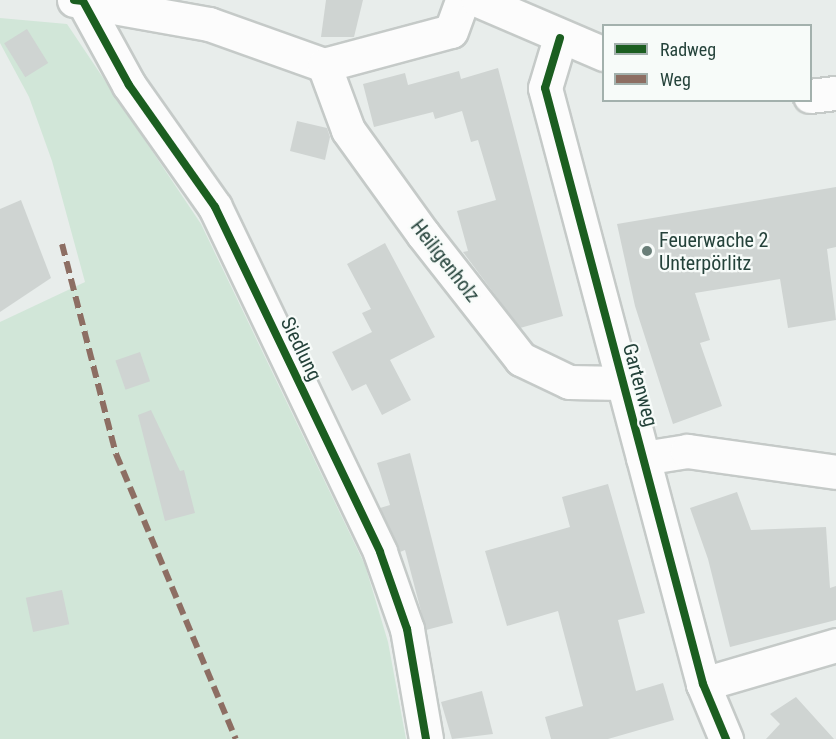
<!DOCTYPE html>
<meta charset="utf-8">
<style>
body{margin:0}
#map{position:relative;width:836px;height:739px;overflow:hidden;background:#e8edeb;font-family:"Roboto Condensed",sans-serif}
div>[style]{position:absolute}
[style*='--x']{left:calc(var(--x)*1px);top:calc(var(--y)*1px);width:calc(var(--w)*1px);rotate:calc(var(--a)*1deg)}
.green>*{inset:0;background:#d1e6d8}
.building>*{inset:0;background:#cfd4d2;transform-origin:0 0}
.roads{filter:drop-shadow(2px 0 #c5cac8) drop-shadow(-2px 0 #c5cac8) drop-shadow(0 2px #c5cac8) drop-shadow(0 -2px #c5cac8)}
.minor>*{height:33px;margin:-16.5px;padding:0 16.5px;transform-origin:16.5px;border-radius:16.5px;background:#fcfcfc}
.tertiary>*{height:33px;margin:-16.5px;padding:0 16.5px;transform-origin:16.5px;border-radius:16.5px;background:#fcfcfc}
.quiet>*{height:6px;margin-top:-3px;transform-origin:0;background:repeating-linear-gradient(90deg,#8d6e63 0 12px,transparent 0 18px)}
.cycleway>*{height:8px;margin:-4px;padding:0 4px;transform-origin:4px;border-radius:4px;background:#1b5e20}
.dots>*{width:16px;height:16px;translate:-50% -50%;box-sizing:border-box;border:3px solid #f7fbf9;border-radius:50%}
span{translate:-50% -50%;white-space:nowrap;text-align:center;line-height:1.15;-webkit-text-stroke:4.5px #f7fbf9;paint-order:stroke}
.poi-label{font-size:20px;color:#24423a}
.left{translate:0 -50%;text-align:left}
.street-label{font-size:20px;color:#24423a}
.legend{position:absolute;left:602px;top:24px;width:210px;height:78px;box-sizing:border-box;background:#f7fbf9;border:2px solid #a3b1ad;margin:0;padding:8px 10px;list-style:none;font-size:18px;color:#24423a}
.legend li{display:flex;align-items:center;gap:12px;height:30px}
.legend b{width:30px;border:2px solid #a3b1ad}
</style>
<div id="map">
<div class="green">
<i style="clip-path:polygon(0 18px,67px 24px,201px 224px,365px 565px,388px 642px,406px 739px,0 739px,0 322px,85px 282px,52px 161px,29px 97px,0 43px)"></i>
</div>
<div class="building">
<i style="clip-path:polygon(326px 0,363px 0,354px 37px,321px 37px)"></i>
<i style="left:27px;top:29px;width:40px;height:27px;rotate:58deg"></i>
<i style="clip-path:polygon(498px 68px,563px 316px,520px 328px,463px 252px,468px 251px,457px 211px,496px 200px,478px 140px,471px 142px,462px 111px,435px 119px,433px 112px,374px 127px,363px 84px,405px 73px,408px 85px,459px 71px,461px 79px)"></i>
<i style="clip-path:polygon(297px 121px,327px 128px,330px 137px,325px 160px,290px 151px)"></i>
<i style="clip-path:polygon(836px 187px,836px 247px,827px 249px,836px 320px,788px 328px,780px 279px,695px 293px,710px 340px,700px 343px,722px 406px,673px 424px,635px 306px,617px 224px)"></i>
<i style="clip-path:polygon(21px 200px,51px 278px,0 312px,0 209px)"></i>
<i style="clip-path:polygon(385px 243px,435px 337px,390px 360px,411px 400px,382px 415px,366px 384px,352px 391px,332px 352px,372px 332px,362px 313px,371px 309px,347px 264px)"></i>
<i style="left:140px;top:352px;width:31px;height:26px;rotate:71deg"></i>
<i style="clip-path:polygon(151px 410px,180px 471px,184px 470px,195px 513px,165px 521px,138px 415px)"></i>
<i style="clip-path:polygon(410px 453px,453px 623px,426px 630px,405px 550px,400px 552px,380px 508px,390px 505px,377px 463px)"></i>
<i style="clip-path:polygon(608px 484px,645px 613px,618px 620px,636px 691px,663px 683px,674px 720px,608px 739px,551px 739px,545px 717px,583px 706px,558px 611px,507px 626px,485px 551px,570px 527px,562px 497px)"></i>
<i style="clip-path:polygon(737px 492px,751px 530px,826px 527px,830px 588px,836px 586px,836px 620px,730px 647px,708px 559px,690px 508px)"></i>
<i style="left:62px;top:590px;width:35px;height:37px;rotate:78deg"></i>
<i style="clip-path:polygon(482px 691px,493px 734px,452px 739px,441px 702px)"></i>
<i style="clip-path:polygon(796px 697px,834px 739px,766px 739px,780px 724px,770px 714px)"></i>
</div>
<div class="roads">
<div class="minor">
<i style="--x:74;--y:0;--w:137;--a:10.1"></i>
<i style="--x:209;--y:24;--w:122;--a:19.6"></i>
<i style="--x:324;--y:65;--w:69;--a:69.7"></i>
<i style="--x:348;--y:130;--w:128;--a:54.2"></i>
<i style="--x:423;--y:234;--w:159;--a:51.9"></i>
<i style="--x:521;--y:359;--w:53;--a:25.6"></i>
<i style="--x:569;--y:382;--w:53;--a:1.1"></i>
<i style="--x:83;--y:1;--w:96;--a:61.3"></i>
<i style="--x:129;--y:85;--w:149;--a:54.8"></i>
<i style="--x:215;--y:207;--w:382;--a:64.4"></i>
<i style="--x:380;--y:552;--w:82;--a:70.7"></i>
<i style="--x:407;--y:629;--w:112;--a:80.2"></i>
<i style="--x:560;--y:38;--w:52;--a:106.7"></i>
<i style="--x:545;--y:88;--w:617;--a:75.15"></i>
<i style="--x:703;--y:684;--w:60;--a:67.3"></i>
<i style="--x:324;--y:65;--w:131;--a:-15"></i>
<i style="--x:451;--y:31;--w:33;--a:-70"></i>
<i style="--x:643;--y:458;--w:45;--a:-9"></i>
<i style="--x:687;--y:451;--w:150;--a:8"></i>
<i style="--x:703;--y:684;--w:139;--a:-16.3"></i>
</div>
<div class="tertiary">
<i style="--x:478;--y:0;--w:137;--a:23.2"></i>
<i style="--x:810;--y:96;--w:26;--a:-7"></i>
</div>
</div>
<div class="quiet">
<i style="--x:62;--y:244;--w:217;--a:75.6"></i>
<i style="--x:116;--y:454;--w:309;--a:67.2"></i>
</div>
<div class="cycleway">
<i style="--x:74;--y:0;--w:9;--a:6"></i>
<i style="--x:83;--y:1;--w:96;--a:61.3"></i>
<i style="--x:129;--y:85;--w:149;--a:54.8"></i>
<i style="--x:215;--y:207;--w:382;--a:64.4"></i>
<i style="--x:380;--y:552;--w:82;--a:70.7"></i>
<i style="--x:407;--y:629;--w:112;--a:80.2"></i>
<i style="--x:560;--y:38;--w:52;--a:106.7"></i>
<i style="--x:545;--y:88;--w:617;--a:75.15"></i>
<i style="--x:703;--y:684;--w:60;--a:67.3"></i>
</div>
<div class="dots">
<i style="left:647px;top:251px;background:#697e78"></i>
</div>
<div class="poi-label">
<span class="left" style="left:659px;top:252px">Feuerwache 2<br>Unterpörlitz</span>
</div>
<div class="street-label">
<span style="left:445px;top:261px;rotate:52deg">Heiligenholz</span>
<span style="left:301px;top:349px;rotate:64deg">Siedlung</span>
<span style="left:640px;top:385px;rotate:75deg">Gartenweg</span>
</div>
<ul class="legend">
<li><b style="height:8px;background:#1b5e20"></b>Radweg</li>
<li><b style="height:8px;background:#8d6e63"></b>Weg</li>
</ul>
</div>
